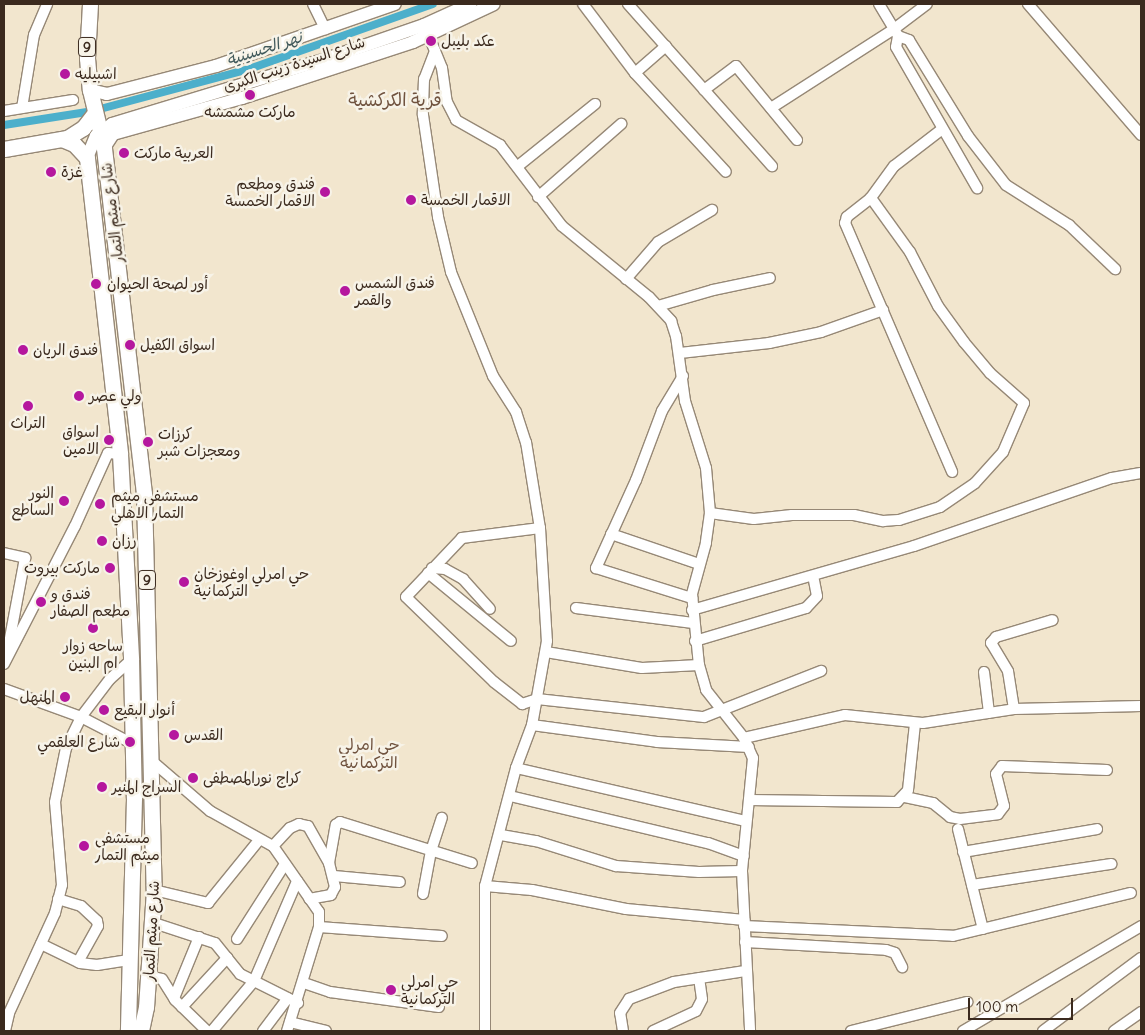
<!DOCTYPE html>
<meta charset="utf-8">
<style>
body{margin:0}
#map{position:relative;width:1145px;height:1035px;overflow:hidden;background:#f2e6ce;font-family:Delius,"Playpen Sans Arabic",sans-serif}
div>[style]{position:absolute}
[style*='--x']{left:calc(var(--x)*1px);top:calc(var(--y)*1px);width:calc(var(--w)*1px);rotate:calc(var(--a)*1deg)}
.canal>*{height:8px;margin:-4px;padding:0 4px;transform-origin:4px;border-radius:4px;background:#4cafcb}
.roads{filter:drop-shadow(1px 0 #968876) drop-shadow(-1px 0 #968876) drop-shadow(0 1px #968876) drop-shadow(0 -1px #968876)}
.minor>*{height:10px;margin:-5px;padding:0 5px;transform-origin:5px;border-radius:5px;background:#fff}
.major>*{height:12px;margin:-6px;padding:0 6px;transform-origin:6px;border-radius:6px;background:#fff}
.highway>*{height:15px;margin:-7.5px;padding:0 7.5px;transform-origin:7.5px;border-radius:7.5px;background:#fff}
.dots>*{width:14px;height:14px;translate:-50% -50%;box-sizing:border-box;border:2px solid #f7f3e8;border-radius:50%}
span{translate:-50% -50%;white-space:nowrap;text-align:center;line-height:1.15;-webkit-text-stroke:5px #f7f3e8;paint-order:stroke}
.shield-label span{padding:1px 4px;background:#f7f3e8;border:1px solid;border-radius:4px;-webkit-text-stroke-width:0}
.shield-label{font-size:14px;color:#3b2a1e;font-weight:700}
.poi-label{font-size:15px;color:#3b2a1e}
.left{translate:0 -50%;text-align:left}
.right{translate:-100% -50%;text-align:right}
.street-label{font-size:15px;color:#3b2a1e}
.water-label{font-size:16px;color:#41595b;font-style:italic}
.neighbourhood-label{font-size:16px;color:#70533f}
.quarter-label{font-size:18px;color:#70533f}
.frame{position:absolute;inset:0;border:5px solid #3b2a1e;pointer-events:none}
.scale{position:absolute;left:968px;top:998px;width:105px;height:22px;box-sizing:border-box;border:2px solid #3b2a1e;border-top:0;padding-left:6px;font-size:15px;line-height:18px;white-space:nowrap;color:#3b2a1e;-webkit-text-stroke:4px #f7f3e8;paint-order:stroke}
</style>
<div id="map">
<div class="canal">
<i style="--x:100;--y:109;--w:154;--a:-15"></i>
<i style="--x:249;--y:69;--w:195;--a:-19.5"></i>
<i style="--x:4;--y:125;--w:84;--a:-8.9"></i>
</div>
<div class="roads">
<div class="minor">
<i style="--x:313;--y:4;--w:28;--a:64"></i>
<i style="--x:583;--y:4;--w:86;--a:53"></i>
<i style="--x:635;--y:73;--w:134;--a:47.4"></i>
<i style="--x:628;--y:4;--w:217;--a:48.4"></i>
<i style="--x:879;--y:4;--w:37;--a:59"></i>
<i style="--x:898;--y:36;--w:12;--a:20"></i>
<i style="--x:909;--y:40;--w:113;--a:58.4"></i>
<i style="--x:968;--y:136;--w:62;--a:52.2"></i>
<i style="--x:1006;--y:185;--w:75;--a:32.4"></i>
<i style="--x:1069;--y:225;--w:64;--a:43.7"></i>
<i style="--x:1028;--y:4;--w:173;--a:49.2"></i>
<i style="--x:426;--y:29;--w:42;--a:67.7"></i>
<i style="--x:442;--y:68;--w:34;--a:82"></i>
<i style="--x:447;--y:102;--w:20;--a:63"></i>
<i style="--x:456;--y:120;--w:51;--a:29.6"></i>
<i style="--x:500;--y:145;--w:102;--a:52.6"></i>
<i style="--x:562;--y:226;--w:112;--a:39.2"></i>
<i style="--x:649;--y:297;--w:33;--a:47"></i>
<i style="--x:671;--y:321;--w:16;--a:72"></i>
<i style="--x:676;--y:336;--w:66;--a:82.1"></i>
<i style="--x:685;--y:401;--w:70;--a:72.6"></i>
<i style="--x:706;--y:468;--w:45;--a:84.9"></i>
<i style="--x:710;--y:513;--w:30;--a:98"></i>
<i style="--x:706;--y:543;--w:53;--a:105.4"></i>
<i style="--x:692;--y:594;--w:71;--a:84.4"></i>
<i style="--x:699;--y:665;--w:26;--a:74"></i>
<i style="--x:706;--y:690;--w:61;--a:51.6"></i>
<i style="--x:744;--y:738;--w:22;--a:66"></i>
<i style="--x:753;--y:758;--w:114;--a:95.6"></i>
<i style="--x:742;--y:871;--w:160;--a:87.1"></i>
<i style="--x:898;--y:36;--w:11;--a:100"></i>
<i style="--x:896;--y:47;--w:163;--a:60.1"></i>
<i style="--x:435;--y:51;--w:30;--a:111"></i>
<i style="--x:424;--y:79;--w:36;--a:92"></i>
<i style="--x:423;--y:115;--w:103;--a:81.6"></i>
<i style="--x:438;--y:217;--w:57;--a:76.7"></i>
<i style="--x:451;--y:272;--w:112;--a:68"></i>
<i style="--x:493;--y:376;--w:43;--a:57.4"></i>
<i style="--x:516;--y:412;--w:32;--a:72"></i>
<i style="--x:526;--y:442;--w:87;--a:80.8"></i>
<i style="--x:540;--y:528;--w:113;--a:86.5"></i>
<i style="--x:547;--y:641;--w:85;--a:100.1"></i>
<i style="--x:532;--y:725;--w:46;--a:110.4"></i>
<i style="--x:516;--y:768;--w:122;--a:104.7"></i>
<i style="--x:485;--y:886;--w:145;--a:90"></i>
<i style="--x:635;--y:73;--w:41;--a:-41.1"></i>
<i style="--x:704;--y:90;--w:40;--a:-37"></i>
<i style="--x:736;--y:66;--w:96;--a:50.5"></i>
<i style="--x:22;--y:108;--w:74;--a:-80.7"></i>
<i style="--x:34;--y:35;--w:34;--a:-67"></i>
<i style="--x:771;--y:108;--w:146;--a:-32.7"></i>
<i style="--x:894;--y:29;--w:41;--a:-37.1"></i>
<i style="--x:4;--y:111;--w:70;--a:-9.1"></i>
<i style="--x:941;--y:130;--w:59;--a:142.5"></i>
<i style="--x:894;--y:166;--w:39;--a:126"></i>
<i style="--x:871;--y:198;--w:31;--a:142"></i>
<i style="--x:847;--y:217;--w:6;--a:108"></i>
<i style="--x:845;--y:223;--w:271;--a:66.7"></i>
<i style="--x:518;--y:166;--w:99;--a:-38.8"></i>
<i style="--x:538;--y:197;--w:111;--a:-41.3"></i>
<i style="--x:626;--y:279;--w:49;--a:-49.1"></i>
<i style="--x:658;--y:242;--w:63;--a:-30.7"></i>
<i style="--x:658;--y:306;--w:57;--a:-16.2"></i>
<i style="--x:713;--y:290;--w:58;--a:-11.9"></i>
<i style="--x:680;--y:353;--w:90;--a:-6.4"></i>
<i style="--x:769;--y:343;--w:53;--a:-11.9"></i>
<i style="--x:821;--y:332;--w:66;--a:-19.5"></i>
<i style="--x:683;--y:376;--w:41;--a:121"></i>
<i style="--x:662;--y:411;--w:74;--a:110.6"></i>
<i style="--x:636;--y:480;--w:97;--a:114.4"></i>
<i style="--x:596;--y:568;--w:101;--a:17.4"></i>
<i style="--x:710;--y:513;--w:44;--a:7.8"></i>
<i style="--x:754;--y:519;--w:38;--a:-6"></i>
<i style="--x:792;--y:515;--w:62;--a:0"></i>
<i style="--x:854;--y:515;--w:30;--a:12"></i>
<i style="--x:883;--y:521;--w:16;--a:-4"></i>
<i style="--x:899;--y:520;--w:43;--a:-17.6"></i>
<i style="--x:940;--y:507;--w:42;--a:-34.4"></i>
<i style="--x:975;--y:483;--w:42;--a:-47.9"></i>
<i style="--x:1003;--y:452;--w:53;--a:-66.8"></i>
<i style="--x:1024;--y:403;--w:45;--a:-138.6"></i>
<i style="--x:990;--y:373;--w:40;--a:-130"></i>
<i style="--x:964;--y:342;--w:44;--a:-125.8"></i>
<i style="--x:938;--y:306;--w:61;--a:-117.4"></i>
<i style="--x:910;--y:252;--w:67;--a:-125.8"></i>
<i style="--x:540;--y:528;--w:79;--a:172.7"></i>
<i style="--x:462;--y:538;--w:81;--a:133.5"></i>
<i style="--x:406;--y:597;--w:122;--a:44"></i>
<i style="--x:494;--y:682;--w:36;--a:38"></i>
<i style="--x:522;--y:704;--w:16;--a:-18"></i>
<i style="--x:537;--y:699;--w:168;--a:6.2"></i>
<i style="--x:704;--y:717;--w:126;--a:-21.5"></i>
<i style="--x:611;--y:534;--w:93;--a:18.8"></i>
<i style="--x:4;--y:553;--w:22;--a:13"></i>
<i style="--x:25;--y:558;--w:93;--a:100.6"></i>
<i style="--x:432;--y:568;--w:13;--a:4"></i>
<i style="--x:445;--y:569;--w:21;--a:29"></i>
<i style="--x:463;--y:579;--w:40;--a:48"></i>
<i style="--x:428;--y:573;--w:107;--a:39.3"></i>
<i style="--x:576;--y:608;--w:118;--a:7.3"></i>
<i style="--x:692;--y:610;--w:231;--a:-16.1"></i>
<i style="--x:914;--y:546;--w:209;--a:-19"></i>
<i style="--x:1112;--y:478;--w:29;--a:-10"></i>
<i style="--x:695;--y:641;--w:116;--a:-16.6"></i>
<i style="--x:806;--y:608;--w:16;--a:-47"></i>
<i style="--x:817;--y:596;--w:20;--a:-101"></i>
<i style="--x:546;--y:652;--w:97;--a:9.5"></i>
<i style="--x:642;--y:668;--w:57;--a:-3"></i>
<i style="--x:4;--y:664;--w:155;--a:-62.8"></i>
<i style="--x:75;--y:526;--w:80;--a:-65.7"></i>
<i style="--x:108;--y:453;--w:12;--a:5"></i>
<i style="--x:984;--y:672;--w:41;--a:83"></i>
<i style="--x:4;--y:689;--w:82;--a:20"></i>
<i style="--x:81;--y:717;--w:59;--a:27.4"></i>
<i style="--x:1014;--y:709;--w:38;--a:-99"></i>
<i style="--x:1008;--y:671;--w:33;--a:-121"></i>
<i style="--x:991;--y:643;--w:8;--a:-50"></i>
<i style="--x:996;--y:637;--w:59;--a:-16.6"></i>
<i style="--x:532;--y:725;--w:126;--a:7.7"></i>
<i style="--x:657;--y:742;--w:92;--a:3.1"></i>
<i style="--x:744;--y:738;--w:104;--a:-12.8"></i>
<i style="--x:845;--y:715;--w:78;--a:5.9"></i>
<i style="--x:923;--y:723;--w:92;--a:-8.7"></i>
<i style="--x:1014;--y:709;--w:127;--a:-1.4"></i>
<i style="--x:152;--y:761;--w:77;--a:40.8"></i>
<i style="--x:210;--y:811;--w:72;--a:29.1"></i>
<i style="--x:273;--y:846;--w:80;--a:55.1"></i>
<i style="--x:319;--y:912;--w:15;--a:90"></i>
<i style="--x:319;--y:927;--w:109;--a:107.1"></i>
<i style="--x:516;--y:768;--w:236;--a:13"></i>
<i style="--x:510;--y:796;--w:204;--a:13.4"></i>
<i style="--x:708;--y:843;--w:38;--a:20"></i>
<i style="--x:905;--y:797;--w:29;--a:12"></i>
<i style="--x:933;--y:803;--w:22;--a:39"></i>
<i style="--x:950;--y:817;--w:10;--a:11"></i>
<i style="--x:960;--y:819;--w:38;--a:-7"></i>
<i style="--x:998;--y:814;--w:10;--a:-53"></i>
<i style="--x:1004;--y:806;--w:33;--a:-104"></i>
<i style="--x:996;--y:774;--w:10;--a:-53"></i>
<i style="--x:1002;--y:766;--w:105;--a:2.2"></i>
<i style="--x:749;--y:800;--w:148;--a:0.8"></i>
<i style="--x:897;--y:802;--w:16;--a:-47"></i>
<i style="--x:908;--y:790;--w:67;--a:-84"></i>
<i style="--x:958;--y:829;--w:103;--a:76"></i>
<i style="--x:501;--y:835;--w:36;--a:10"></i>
<i style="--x:536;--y:841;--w:84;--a:17.4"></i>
<i style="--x:616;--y:866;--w:83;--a:4.1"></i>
<i style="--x:699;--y:872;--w:43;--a:-1.3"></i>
<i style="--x:273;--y:846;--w:25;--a:-47"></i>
<i style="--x:290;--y:828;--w:10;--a:-24"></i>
<i style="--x:299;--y:824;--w:9;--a:13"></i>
<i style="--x:308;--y:826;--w:43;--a:60.4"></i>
<i style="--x:329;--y:863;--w:25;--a:76"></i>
<i style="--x:335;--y:887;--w:9;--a:117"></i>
<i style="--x:331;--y:895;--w:22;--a:170"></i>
<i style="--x:963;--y:852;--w:136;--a:-9.7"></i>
<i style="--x:329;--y:863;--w:39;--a:-80"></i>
<i style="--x:336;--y:825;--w:5;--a:-37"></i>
<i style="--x:340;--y:822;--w:138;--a:17.3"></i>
<i style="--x:334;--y:876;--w:66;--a:5.2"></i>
<i style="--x:972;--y:885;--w:141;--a:-8.6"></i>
<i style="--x:485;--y:886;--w:47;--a:4.9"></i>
<i style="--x:532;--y:890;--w:96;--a:11.4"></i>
<i style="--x:626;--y:909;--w:119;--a:5.3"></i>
<i style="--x:154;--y:890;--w:56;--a:13.5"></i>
<i style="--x:208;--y:903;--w:81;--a:-51"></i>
<i style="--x:423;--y:894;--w:44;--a:-79.5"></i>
<i style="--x:431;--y:851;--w:35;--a:-72"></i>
<i style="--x:58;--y:899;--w:24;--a:17"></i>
<i style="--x:81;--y:906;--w:22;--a:43"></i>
<i style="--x:97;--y:921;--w:5;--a:79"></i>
<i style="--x:98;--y:926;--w:41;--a:119.1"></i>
<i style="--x:154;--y:923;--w:64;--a:18.2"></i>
<i style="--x:215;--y:943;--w:40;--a:51"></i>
<i style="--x:240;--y:974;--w:65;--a:26.6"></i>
<i style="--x:744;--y:926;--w:209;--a:2.7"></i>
<i style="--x:953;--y:936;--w:183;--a:-13.6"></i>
<i style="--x:319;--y:927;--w:123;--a:4.2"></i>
<i style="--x:237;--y:939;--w:89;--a:-57.4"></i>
<i style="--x:745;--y:942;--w:141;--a:3.2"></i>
<i style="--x:886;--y:950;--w:9;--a:18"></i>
<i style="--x:895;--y:953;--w:16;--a:63"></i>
<i style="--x:41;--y:944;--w:43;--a:26"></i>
<i style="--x:80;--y:963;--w:17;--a:7"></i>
<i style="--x:97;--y:965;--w:32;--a:-9"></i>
<i style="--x:149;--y:976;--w:13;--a:13"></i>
<i style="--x:162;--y:979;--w:25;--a:58"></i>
<i style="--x:175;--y:1000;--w:45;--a:44.1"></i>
<i style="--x:304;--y:983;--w:28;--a:19"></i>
<i style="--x:330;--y:992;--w:110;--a:7.8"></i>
<i style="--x:174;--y:998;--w:66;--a:-67.7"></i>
<i style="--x:182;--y:1007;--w:67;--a:-47.4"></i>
<i style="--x:290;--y:1022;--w:37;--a:14"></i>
<i style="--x:5;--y:1031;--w:18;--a:-77"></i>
<i style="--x:9;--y:1013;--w:110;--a:-65.3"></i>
<i style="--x:55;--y:913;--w:29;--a:-76"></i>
<i style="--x:62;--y:885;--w:83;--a:-94.8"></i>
<i style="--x:55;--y:802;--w:55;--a:-78.5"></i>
<i style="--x:66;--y:748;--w:34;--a:-64"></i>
<i style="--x:81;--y:717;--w:48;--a:-52.7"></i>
<i style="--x:110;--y:679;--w:28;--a:-42"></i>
<i style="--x:212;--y:1031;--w:65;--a:-50"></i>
<i style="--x:254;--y:981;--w:109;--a:-66.7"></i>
<i style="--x:263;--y:1031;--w:41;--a:-52.9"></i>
<i style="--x:623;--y:1031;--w:18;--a:-99"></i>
<i style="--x:620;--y:1013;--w:17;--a:-57"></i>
<i style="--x:629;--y:999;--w:48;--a:-20.7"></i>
<i style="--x:674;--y:982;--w:72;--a:-8.8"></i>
<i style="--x:653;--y:1031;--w:47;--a:-24.9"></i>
<i style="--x:696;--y:1011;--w:13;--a:-63"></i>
<i style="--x:702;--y:999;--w:21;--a:-98"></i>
<i style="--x:851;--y:1031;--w:120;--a:-14"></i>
<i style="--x:963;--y:1031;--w:207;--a:-30.5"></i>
<i style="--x:1043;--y:1031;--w:122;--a:-36.7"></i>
<i style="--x:1114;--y:1031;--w:33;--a:-35"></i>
</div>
<div class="major">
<i style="--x:90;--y:90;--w:17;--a:13"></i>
<i style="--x:107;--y:94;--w:113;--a:-14.4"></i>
<i style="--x:216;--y:66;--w:189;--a:-19.1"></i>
<i style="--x:104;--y:148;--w:17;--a:-57"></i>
<i style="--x:113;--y:134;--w:134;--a:-15.6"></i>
<i style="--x:242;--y:98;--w:180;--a:-18.1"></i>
<i style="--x:413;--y:42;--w:89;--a:-25.1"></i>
<i style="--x:87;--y:158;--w:24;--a:-68"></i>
<i style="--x:96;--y:136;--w:20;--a:-37"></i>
<i style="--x:112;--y:124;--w:224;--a:-16.9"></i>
<i style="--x:326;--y:59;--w:104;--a:-19.1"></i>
<i style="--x:424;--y:25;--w:51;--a:-24.5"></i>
</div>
<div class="highway">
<i style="--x:90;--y:4;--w:54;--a:93.2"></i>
<i style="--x:87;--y:58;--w:32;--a:85"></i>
<i style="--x:90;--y:90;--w:60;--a:76.4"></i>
<i style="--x:104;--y:148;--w:348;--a:83.4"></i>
<i style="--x:144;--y:494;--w:396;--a:88.6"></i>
<i style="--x:154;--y:890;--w:117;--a:93.9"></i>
<i style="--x:146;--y:1007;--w:25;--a:102"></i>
<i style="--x:62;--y:139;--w:13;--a:23"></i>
<i style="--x:74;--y:144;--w:19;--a:47"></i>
<i style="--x:87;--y:158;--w:298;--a:83.6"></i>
<i style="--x:120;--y:454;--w:206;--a:86.9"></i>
<i style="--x:131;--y:660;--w:138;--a:88.8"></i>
<i style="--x:134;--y:798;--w:233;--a:91.5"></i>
<i style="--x:4;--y:149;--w:64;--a:-9.9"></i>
<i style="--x:67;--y:138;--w:19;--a:-32"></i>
<i style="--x:83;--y:128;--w:18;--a:-52"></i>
</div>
</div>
<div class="dots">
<i style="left:431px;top:41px;background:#b5179e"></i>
<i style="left:65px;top:74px;background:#b5179e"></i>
<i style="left:250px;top:95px;background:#b5179e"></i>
<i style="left:124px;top:153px;background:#b5179e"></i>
<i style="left:51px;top:172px;background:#b5179e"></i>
<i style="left:325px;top:192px;background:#b5179e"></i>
<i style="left:411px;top:200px;background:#b5179e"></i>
<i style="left:96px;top:284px;background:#b5179e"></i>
<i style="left:345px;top:291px;background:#b5179e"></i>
<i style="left:130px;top:345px;background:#b5179e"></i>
<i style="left:23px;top:350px;background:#b5179e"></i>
<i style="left:79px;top:396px;background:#b5179e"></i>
<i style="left:28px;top:406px;background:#b5179e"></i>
<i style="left:109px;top:440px;background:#b5179e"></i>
<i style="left:148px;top:442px;background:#b5179e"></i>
<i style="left:64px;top:501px;background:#b5179e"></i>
<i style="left:100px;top:504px;background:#b5179e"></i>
<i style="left:102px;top:541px;background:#b5179e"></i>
<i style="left:110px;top:568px;background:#b5179e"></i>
<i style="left:184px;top:582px;background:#b5179e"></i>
<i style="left:41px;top:602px;background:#b5179e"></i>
<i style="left:93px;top:628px;background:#b5179e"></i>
<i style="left:65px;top:697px;background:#b5179e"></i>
<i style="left:104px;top:710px;background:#b5179e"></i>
<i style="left:174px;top:735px;background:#b5179e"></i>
<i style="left:130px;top:742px;background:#b5179e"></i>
<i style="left:193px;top:778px;background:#b5179e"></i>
<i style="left:102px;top:787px;background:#b5179e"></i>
<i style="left:84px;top:846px;background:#b5179e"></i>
<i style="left:391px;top:990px;background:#b5179e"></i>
</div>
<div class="shield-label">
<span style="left:87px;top:47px">9</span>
<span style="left:147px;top:580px">9</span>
</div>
<div class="poi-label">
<span class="left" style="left:441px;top:41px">عكد بليبل</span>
<span class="left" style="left:75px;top:74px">اشبيليه</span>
<span style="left:250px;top:112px">ماركت مشمشه</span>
<span class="left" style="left:134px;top:153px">العربية ماركت</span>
<span class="left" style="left:61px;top:172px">غزة</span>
<span class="right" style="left:315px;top:192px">فندق ومطعم<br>الاقمار الخمسة</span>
<span class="left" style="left:421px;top:200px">الاقمار الخمسة</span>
<span class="left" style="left:355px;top:291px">فندق الشمس<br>والقمر</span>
<span class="left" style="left:107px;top:284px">أور لصحة الحيوان</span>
<span class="left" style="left:140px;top:345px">اسواق الكفيل</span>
<span class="left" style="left:33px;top:350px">فندق الريان</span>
<span class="left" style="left:89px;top:396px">ولي عصر</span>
<span style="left:28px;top:423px">التراث</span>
<span class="right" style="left:99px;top:440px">اسواق<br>الامين</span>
<span class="left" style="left:158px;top:442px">كرزات<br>ومعجزات شبر</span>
<span class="right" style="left:54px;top:501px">النور<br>الساطع</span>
<span class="left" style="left:111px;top:504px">مستشفى ميثم<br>التمار الاهلي</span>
<span class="left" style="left:112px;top:541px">رزان</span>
<span class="right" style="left:100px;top:568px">ماركت بيروت</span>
<span class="left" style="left:194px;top:582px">حي امرلي اوغوزخان<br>التركمانية</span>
<span class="left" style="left:51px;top:602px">فندق و<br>مطعم الصفار</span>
<span style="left:93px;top:654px">ساحه زوار<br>ام البنين</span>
<span class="right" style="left:55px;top:697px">المنهل</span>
<span class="left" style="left:114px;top:710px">أنوار البقيع</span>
<span class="left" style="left:184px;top:735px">القدس</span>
<span class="right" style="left:120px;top:742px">شارع العلقمي</span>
<span class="left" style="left:203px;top:778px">كراج نورالمصطفى</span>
<span class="left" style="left:112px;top:787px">السراج المنير</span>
<span class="left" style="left:95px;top:846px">مستشفى<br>ميثم التمار</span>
<span class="left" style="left:401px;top:990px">حي امرلي<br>التركمانية</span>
</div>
<div class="street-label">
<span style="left:294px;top:64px;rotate:-18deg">شارع السيدة زينب الكبرى</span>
<span style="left:112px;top:213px;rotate:-97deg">شارع ميثم التمار</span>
<span style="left:151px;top:931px;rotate:-87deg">شارع ميثم التمار</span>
</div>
<div class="water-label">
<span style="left:264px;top:48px;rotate:-18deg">نهر الحسينية</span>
</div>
<div class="neighbourhood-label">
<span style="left:369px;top:753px">حي امرلي<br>التركمانية</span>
</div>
<div class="quarter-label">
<span style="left:395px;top:100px">قرية الكركشية</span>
</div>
<div class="frame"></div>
<div class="scale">100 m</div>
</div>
